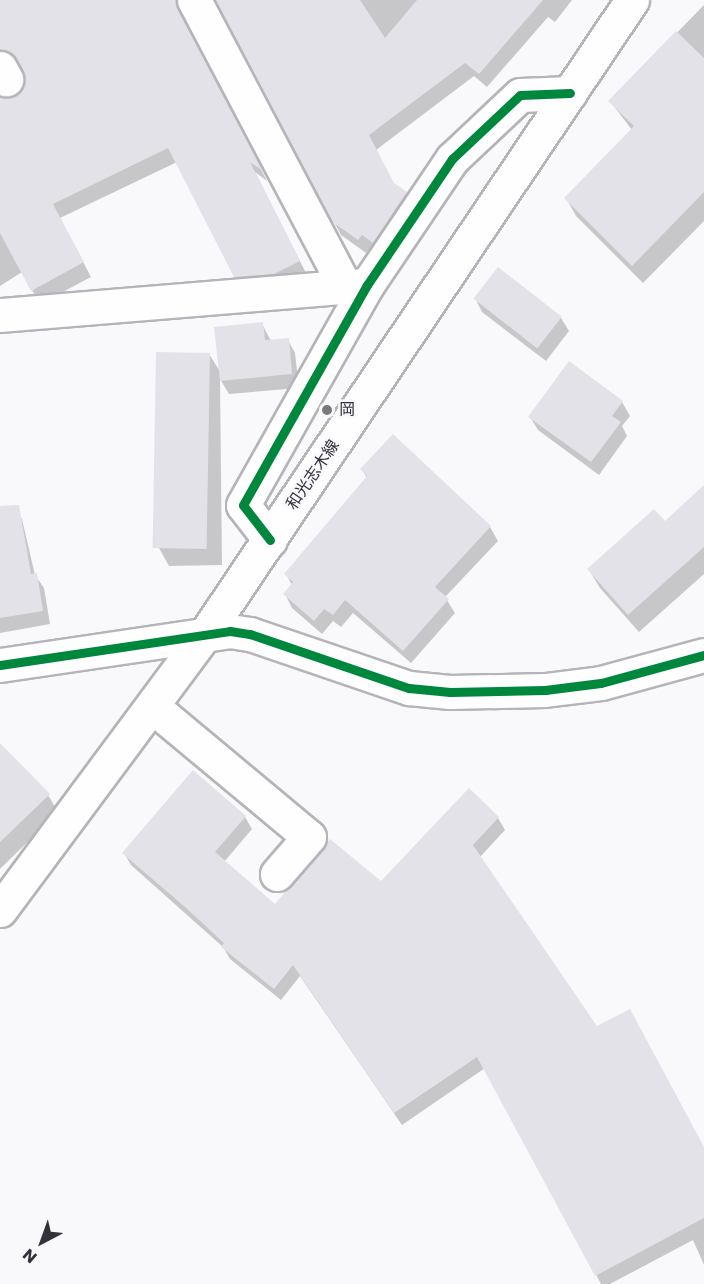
<!DOCTYPE html>
<meta charset="utf-8">
<style>
body{margin:0}
#map{position:relative;width:704px;height:1284px;overflow:hidden;background:#f9f9fc;font-family:Poppins,"Noto Sans JP",sans-serif}
div>[style]{position:absolute}
[style*='--x']{left:calc(var(--x)*1px);top:calc(var(--y)*1px);width:calc(var(--w)*1px);rotate:calc(var(--a)*1deg)}
.shadow>*{inset:0;background:#0003}
.building>*{inset:0;background:#e2e2e8;transform-origin:0 0}
.roads{filter:drop-shadow(2px 0 #b4b4b9) drop-shadow(-2px 0 #b4b4b9) drop-shadow(0 2px #b4b4b9) drop-shadow(0 -2px #b4b4b9)}
.minor>*{height:33px;margin:-16.5px;padding:0 16.5px;transform-origin:16.5px;border-radius:16.5px;background:#fefeff}
.major>*{height:33px;margin:-16.5px;padding:0 16.5px;transform-origin:16.5px;border-radius:16.5px;background:#fefeff}
.cycleway>*{height:9px;margin:-4.5px;padding:0 4.5px;transform-origin:4.5px;border-radius:4.5px;background:#00873e}
.dots>*{width:16px;height:16px;translate:-50% -50%;box-sizing:border-box;border:3px solid #f8f8fd;border-radius:50%}
span{translate:-50% -50%;white-space:nowrap;text-align:center;line-height:1.15;-webkit-text-stroke:5px #f8f8fd;paint-order:stroke}
.poi-label{font-size:16px;color:#33323b}
.left{translate:0 -50%;text-align:left}
.street-label{font-size:16px;color:#33323b}
.north{position:absolute;left:12px;top:1212px;width:60px;height:60px;-webkit-text-stroke:4px #f8f8fd;paint-order:stroke;rotate:221deg;font-size:16px;font-weight:700;line-height:24px;text-align:center;color:#33323b}
.north::after{content:'';display:block;margin:auto;width:21px;height:27px;background:#33323b;clip-path:polygon(50% 0,100% 100%,50% 72%,0 100%)}
</style>
<div id="map">
<div class="shadow">
<i style="clip-path:polygon(0 0,193px 0,185px 5px,185px 24px,267px 181px,255px 172px,307px 275px,243px 291px,177px 162px,60px 218px,91px 277px,40px 304px,22px 272px,0 286px,0 96px,16px 96px,26px 79px,23px 71px,9px 63px,0 67px)"></i>
<i style="clip-path:polygon(212px 0,572px 0,555px 22px,548px 17px,487px 87px,474px 76px,376px 150px,394px 185px,406px 193px,414px 207px,381px 256px,370px 248px,366px 253px,341px 235px,219px 5px)"></i>
<i style="clip-path:polygon(704px 5px,704px 221px,643px 283px,576px 216px,566px 198px,632px 130px,610px 101px)"></i>
<i style="clip-path:polygon(475px 298px,561px 318px,569px 331px,546px 361px,482px 312px)"></i>
<i style="clip-path:polygon(262px 324px,271px 341px,288px 340px,295px 353px,299px 388px,229px 394px,220px 379px,222px 565px,169px 566px,159px 548px,209px 354px,221px 373px)"></i>
<i style="clip-path:polygon(622px 402px,630px 416px,622px 426px,627px 436px,599px 475px,538px 430px,530px 417px)"></i>
<i style="clip-path:polygon(393px 436px,490px 527px,498px 541px,445px 597px,455px 613px,411px 663px,353px 613px,341px 627px,333px 621px,322px 634px,292px 608px,285px 594px,292px 585px,286px 574px,367px 478px,362px 469px)"></i>
<i style="clip-path:polygon(14px 506px,22px 519px,35px 575px,44px 588px,50px 624px,0 633px,0 508px)"></i>
<i style="clip-path:polygon(704px 506px,704px 574px,639px 632px,600px 588px,589px 570px,665px 523px)"></i>
<i style="clip-path:polygon(0 745px,48px 795px,58px 812px,0 869px)"></i>
<i style="clip-path:polygon(469px 791px,498px 818px,505px 830px,480px 857px,597px 1028px,704px 1149px,704px 1265px,693px 1240px,610px 1284px,601px 1284px,485px 1068px,402px 1125px,300px 976px,281px 1000px,230px 959px,223px 947px,131px 865px,124px 853px,245px 817px,252px 829px,224px 862px,275px 906px,381px 883px)"></i>
</div>
<div class="building">
<i style="clip-path:polygon(0 0,175px 0,263px 171px,250px 162px,300px 261px,274px 274px,234px 277px,168px 148px,53px 204px,84px 262px,31px 291px,0 233px,0 96px,15px 95px,25px 79px,16px 59px,0 49px)"></i>
<i style="clip-path:polygon(215px 0,360px 0,385px 38px,417px 0,543px 0,479px 74px,465px 63px,369px 135px,394px 183px,407px 192px,373px 243px,362px 235px,358px 240px,331px 221px)"></i>
<i style="clip-path:polygon(676px 31px,704px 58px,704px 192px,632px 266px,564px 198px,634px 126px,608px 101px)"></i>
<i style="left:498px;top:267px;width:81px;height:40px;rotate:38deg"></i>
<i style="clip-path:polygon(263px 322px,265px 340px,289px 338px,292px 374px,220px 381px,214px 327px)"></i>
<i style="left:156px;top:352px;width:54px;height:196px;rotate:1deg"></i>
<i style="clip-path:polygon(569px 361px,623px 401px,612px 416px,621px 422px,591px 462px,528px 417px)"></i>
<i style="clip-path:polygon(393px 434px,491px 526px,435px 587px,449px 599px,403px 651px,345px 600px,333px 615px,324px 609px,314px 621px,283px 594px,293px 582px,284px 574px,367px 476px,360px 469px)"></i>
<i style="clip-path:polygon(704px 485px,704px 547px,628px 615px,587px 569px,654px 509px,665px 521px)"></i>
<i style="clip-path:polygon(19px 505px,31px 574px,37px 573px,43px 611px,0 618px,0 506px)"></i>
<i style="clip-path:polygon(0 743px,50px 794px,0 842px)"></i>
<i style="clip-path:polygon(193px 770px,246px 816px,215px 852px,275px 904px,330px 839px,381px 881px,469px 788px,499px 817px,473px 845px,597px 1026px,630px 1009px,704px 1147px,704px 1218px,595px 1276px,477px 1057px,394px 1113px,293px 965px,274px 989px,221px 947px,224px 943px,185px 907px,122px 853px)"></i>
</div>
<div class="roads">
<div class="minor">
<i style="--x:194;--y:0;--w:324;--a:62.2"></i>
<i style="--x:0;--y:68;--w:13;--a:61"></i>
<i style="--x:0;--y:315;--w:368;--a:-4.7"></i>
<i style="--x:270;--y:540;--w:44;--a:-127.6"></i>
<i style="--x:243;--y:505;--w:253;--a:-60.6"></i>
<i style="--x:367;--y:285;--w:152;--a:-56"></i>
<i style="--x:452;--y:159;--w:93;--a:-43.3"></i>
<i style="--x:520;--y:95;--w:50;--a:-2.3"></i>
<i style="--x:0;--y:665;--w:232;--a:-8.4"></i>
<i style="--x:230;--y:631;--w:20;--a:9"></i>
<i style="--x:250;--y:634;--w:168;--a:18.8"></i>
<i style="--x:409;--y:688;--w:41;--a:5.6"></i>
<i style="--x:450;--y:692;--w:95;--a:-1.2"></i>
<i style="--x:545;--y:690;--w:56;--a:-7.1"></i>
<i style="--x:601;--y:683;--w:107;--a:-15.2"></i>
<i style="--x:153;--y:707;--w:203;--a:39.8"></i>
<i style="--x:309;--y:837;--w:49;--a:130.9"></i>
</div>
<div class="major">
<i style="--x:0;--y:910;--w:345;--a:-53.4"></i>
<i style="--x:206;--y:633;--w:763;--a:-56.06"></i>
</div>
</div>
<div class="cycleway">
<i style="--x:270;--y:540;--w:44;--a:-127.6"></i>
<i style="--x:243;--y:505;--w:253;--a:-60.6"></i>
<i style="--x:367;--y:285;--w:152;--a:-56"></i>
<i style="--x:452;--y:159;--w:93;--a:-43.3"></i>
<i style="--x:520;--y:95;--w:50;--a:-2.3"></i>
<i style="--x:0;--y:665;--w:232;--a:-8.4"></i>
<i style="--x:230;--y:631;--w:20;--a:9"></i>
<i style="--x:250;--y:634;--w:168;--a:18.8"></i>
<i style="--x:409;--y:688;--w:41;--a:5.6"></i>
<i style="--x:450;--y:692;--w:95;--a:-1.2"></i>
<i style="--x:545;--y:690;--w:56;--a:-7.1"></i>
<i style="--x:601;--y:683;--w:107;--a:-15.2"></i>
</div>
<div class="dots">
<i style="left:327px;top:410px;background:#78787f"></i>
</div>
<div class="poi-label">
<span class="left" style="left:339px;top:410px">岡</span>
</div>
<div class="street-label">
<span style="left:313px;top:475px;rotate:-56deg">和光志木線</span>
</div>
<div class="north">N</div>
</div>
